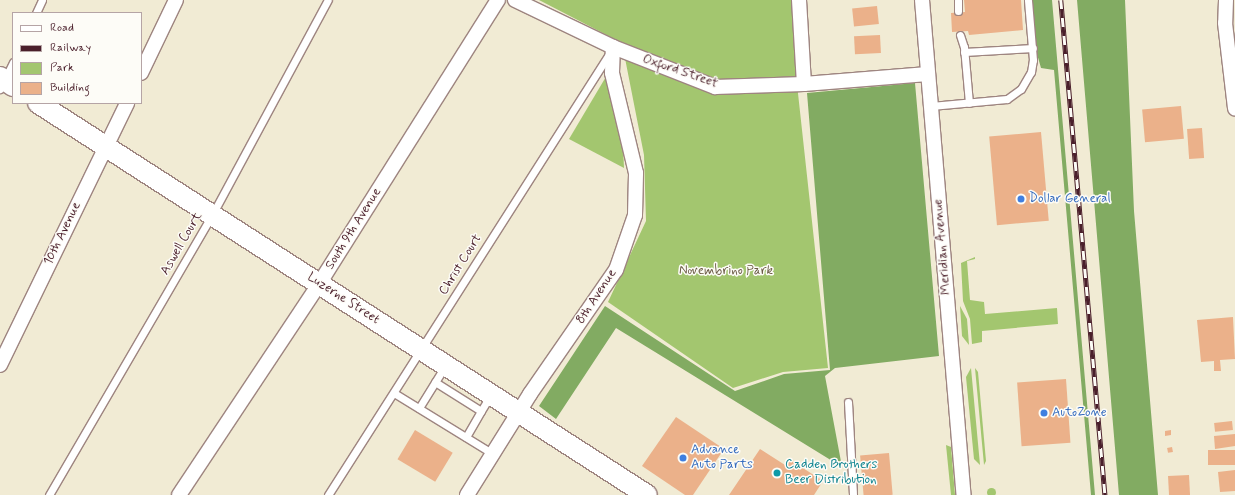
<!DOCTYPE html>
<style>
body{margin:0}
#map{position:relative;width:1235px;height:495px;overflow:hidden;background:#f1ebd4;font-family:Mynerve,sans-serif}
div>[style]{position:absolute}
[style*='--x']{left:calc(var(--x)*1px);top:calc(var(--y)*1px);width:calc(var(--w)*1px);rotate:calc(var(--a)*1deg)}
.green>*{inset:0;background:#a3c66f}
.round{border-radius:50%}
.forest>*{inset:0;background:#82ab62}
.building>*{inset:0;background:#ebb18a;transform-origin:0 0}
.roads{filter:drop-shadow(1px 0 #9e8580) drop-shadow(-1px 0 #9e8580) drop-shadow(0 1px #9e8580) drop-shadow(0 -1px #9e8580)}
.lane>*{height:7px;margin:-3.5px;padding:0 3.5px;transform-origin:3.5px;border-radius:3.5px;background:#fff}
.street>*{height:14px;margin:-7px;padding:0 7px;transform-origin:7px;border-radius:7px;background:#fff}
.secondary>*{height:20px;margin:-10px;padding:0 10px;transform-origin:10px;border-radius:10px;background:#fff}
.rail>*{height:4.5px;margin-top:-2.25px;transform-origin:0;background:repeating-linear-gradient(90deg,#fdfcf7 0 9px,#4a1f2b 0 18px);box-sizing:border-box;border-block:1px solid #4a1f2b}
.dots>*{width:11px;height:11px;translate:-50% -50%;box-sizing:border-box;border:2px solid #fdfcf7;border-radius:50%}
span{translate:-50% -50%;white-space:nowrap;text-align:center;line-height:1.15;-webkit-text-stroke:3px #fdfcf7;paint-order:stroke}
.street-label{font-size:13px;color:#4a1f2b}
.shop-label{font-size:13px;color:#366cbe}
.left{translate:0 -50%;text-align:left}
.park-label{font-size:13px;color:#695943}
.culture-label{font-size:13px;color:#0d838f}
.legend{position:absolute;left:12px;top:12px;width:130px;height:92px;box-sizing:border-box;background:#fdfcf7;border:1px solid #b5a4a5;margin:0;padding:5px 7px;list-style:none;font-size:12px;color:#4a1f2b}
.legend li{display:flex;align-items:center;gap:8px;height:20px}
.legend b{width:20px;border:1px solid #b5a4a5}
</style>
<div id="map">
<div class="green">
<i style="clip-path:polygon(539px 0,792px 0,796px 75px,828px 368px,783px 372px,733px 388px,608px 302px,646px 221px,644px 155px,622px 43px)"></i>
<i style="clip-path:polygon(607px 75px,623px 146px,624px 168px,569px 139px)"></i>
<i style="clip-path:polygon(975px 257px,975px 259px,967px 261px,970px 300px,984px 302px,985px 314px,1057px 308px,1058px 324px,982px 331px,982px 342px,972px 344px,970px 319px,963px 301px,961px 263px)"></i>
<i style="clip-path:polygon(960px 306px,967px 319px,969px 345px,962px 336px)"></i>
<i style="clip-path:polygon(971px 368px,980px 465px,974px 459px,966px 377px)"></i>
<i style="clip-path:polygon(975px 368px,978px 372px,986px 461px,984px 465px)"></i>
<i style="clip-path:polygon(946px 445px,951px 447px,955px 495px,951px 495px)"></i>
<i class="round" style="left:986.5px;top:487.5px;width:9px;height:9px"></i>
</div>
<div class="forest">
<i style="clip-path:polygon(1026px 0,1052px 0,1095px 495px,1091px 495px,1054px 70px,1041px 68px,1027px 19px)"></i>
<i style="clip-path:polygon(1077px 0,1125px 0,1134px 211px,1158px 495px,1119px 495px)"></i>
<i style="clip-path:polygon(915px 83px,939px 356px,835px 368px,825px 376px,842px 467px,616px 328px,556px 419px,539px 406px,605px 306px,735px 391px,784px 374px,830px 370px,807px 93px)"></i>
</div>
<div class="building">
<i style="clip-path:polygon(964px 0,1021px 0,1023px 30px,969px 35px,968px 31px,952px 32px,951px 13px,965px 12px)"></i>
<i style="left:877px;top:6px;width:18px;height:25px;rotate:84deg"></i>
<i style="left:880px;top:35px;width:18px;height:26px;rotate:87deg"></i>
<i style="left:1181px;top:106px;width:33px;height:39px;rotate:85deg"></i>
<i style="left:1202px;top:128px;width:30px;height:15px;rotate:86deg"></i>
<i style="left:1041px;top:132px;width:89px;height:52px;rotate:85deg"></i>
<i style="clip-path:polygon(1233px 317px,1235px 359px,1220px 360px,1221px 371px,1214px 371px,1214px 361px,1201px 362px,1197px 320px)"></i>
<i style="left:1066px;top:379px;width:64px;height:49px;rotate:86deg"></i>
<i style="clip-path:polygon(676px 417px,724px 449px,693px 495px,685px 495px,642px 466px)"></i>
<i style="left:1232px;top:421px;width:9px;height:18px;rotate:84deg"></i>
<i style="left:415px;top:430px;width:44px;height:34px;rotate:31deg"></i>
<i style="clip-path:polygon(1171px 430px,1171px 435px,1165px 436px,1165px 431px)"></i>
<i style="clip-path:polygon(1235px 434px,1235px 446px,1215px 449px,1214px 436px)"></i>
<i style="left:1172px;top:447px;width:5px;height:5px;rotate:79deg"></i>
<i style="clip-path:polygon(760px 449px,785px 465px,789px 459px,823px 481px,814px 495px,729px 495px)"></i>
<i style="left:1235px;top:450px;width:15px;height:27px;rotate:90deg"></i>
<i style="left:889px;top:453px;width:42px;height:29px;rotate:85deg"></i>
<i style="clip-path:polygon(1235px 470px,1235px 491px,1220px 492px,1218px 472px)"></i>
<i style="left:1189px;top:475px;width:20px;height:21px;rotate:87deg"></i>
</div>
<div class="roads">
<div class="lane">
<i style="--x:958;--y:0;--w:11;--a:90"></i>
<i style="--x:36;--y:13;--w:14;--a:-65"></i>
<i style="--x:960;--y:35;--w:13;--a:72"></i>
<i style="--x:964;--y:47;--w:56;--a:84.9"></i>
<i style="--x:964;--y:52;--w:69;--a:-3.3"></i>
<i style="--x:0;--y:89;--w:30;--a:-64"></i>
<i style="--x:931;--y:106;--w:76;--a:-5.3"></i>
<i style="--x:1007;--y:99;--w:17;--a:-36"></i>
<i style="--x:1021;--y:89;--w:20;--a:-60"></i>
<i style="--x:1031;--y:72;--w:12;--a:-81"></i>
<i style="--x:1033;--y:60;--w:60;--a:-94.8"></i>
<i style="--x:435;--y:382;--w:54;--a:32.2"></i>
<i style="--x:481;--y:411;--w:17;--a:-59"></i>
<i style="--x:394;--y:393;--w:116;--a:31.6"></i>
<i style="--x:848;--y:402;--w:93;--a:86.9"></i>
<i style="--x:419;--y:408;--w:49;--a:-58.2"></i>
<i style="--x:466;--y:437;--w:30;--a:-60"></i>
<i style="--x:49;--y:495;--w:324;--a:-59.8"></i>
<i style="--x:212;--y:215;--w:244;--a:-61.7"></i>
<i style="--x:328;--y:495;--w:527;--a:-57.49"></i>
</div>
<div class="street">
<i style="--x:515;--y:0;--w:109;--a:25.6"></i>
<i style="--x:613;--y:47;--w:110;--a:21.4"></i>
<i style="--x:715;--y:87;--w:89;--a:-1.9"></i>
<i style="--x:804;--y:84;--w:124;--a:-4.6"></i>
<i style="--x:799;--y:0;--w:84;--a:86.6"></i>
<i style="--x:922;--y:0;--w:497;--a:85.2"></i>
<i style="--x:1226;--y:0;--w:23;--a:92"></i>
<i style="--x:1225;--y:23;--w:86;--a:83.3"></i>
<i style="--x:141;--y:73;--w:81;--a:-64.4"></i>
<i style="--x:0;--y:365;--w:291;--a:-64.1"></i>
<i style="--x:179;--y:495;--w:253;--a:-56.4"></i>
<i style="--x:319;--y:284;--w:336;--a:-57.8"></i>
<i style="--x:467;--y:495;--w:119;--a:-58"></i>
<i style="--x:530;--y:394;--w:151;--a:-55.3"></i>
<i style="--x:616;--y:270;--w:58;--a:-70.9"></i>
<i style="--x:635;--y:215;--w:42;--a:-88.6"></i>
<i style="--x:636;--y:173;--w:103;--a:-103.5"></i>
<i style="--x:612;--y:73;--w:26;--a:-88"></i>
</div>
<div class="secondary">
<i style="--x:0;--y:77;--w:16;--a:35"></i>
<i style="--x:38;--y:103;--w:724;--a:32.77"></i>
</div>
</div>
<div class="rail">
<i style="--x:1061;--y:0;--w:497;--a:84.9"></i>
</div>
<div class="dots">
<i style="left:1021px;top:199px;background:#3f7fe0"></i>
<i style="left:1044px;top:413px;background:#3f7fe0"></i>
<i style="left:683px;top:458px;background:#3f7fe0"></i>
<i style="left:777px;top:473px;background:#0f9aa8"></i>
</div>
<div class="street-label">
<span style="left:680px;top:72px;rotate:19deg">Oxford Street</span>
<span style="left:354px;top:229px;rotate:-58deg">South 9th Avenue</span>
<span style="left:63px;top:234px;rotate:-64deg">10th Avenue</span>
<span style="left:182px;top:244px;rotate:-60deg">Aswell Court</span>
<span style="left:943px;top:247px;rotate:-95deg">Meridian Avenue</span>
<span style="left:461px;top:265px;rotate:-58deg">Christ Court</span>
<span style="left:597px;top:297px;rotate:-57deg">8th Avenue</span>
<span style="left:343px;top:299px;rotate:33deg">Luzerne Street</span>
</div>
<div class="shop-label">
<span class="left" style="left:1029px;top:199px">Dollar General</span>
<span class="left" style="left:1052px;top:413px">AutoZone</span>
<span class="left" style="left:691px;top:458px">Advance<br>Auto Parts</span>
</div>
<div class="park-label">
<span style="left:726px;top:271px">Novembrino Park</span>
</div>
<div class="culture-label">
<span class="left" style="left:785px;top:473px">Cadden Brothers<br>Beer Distribution</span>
</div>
<ul class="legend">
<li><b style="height:5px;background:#fff"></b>Road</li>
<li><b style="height:5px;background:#4a1f2b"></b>Railway</li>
<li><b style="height:11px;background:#a3c66f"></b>Park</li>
<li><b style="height:11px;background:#ebb18a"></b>Building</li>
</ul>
</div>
